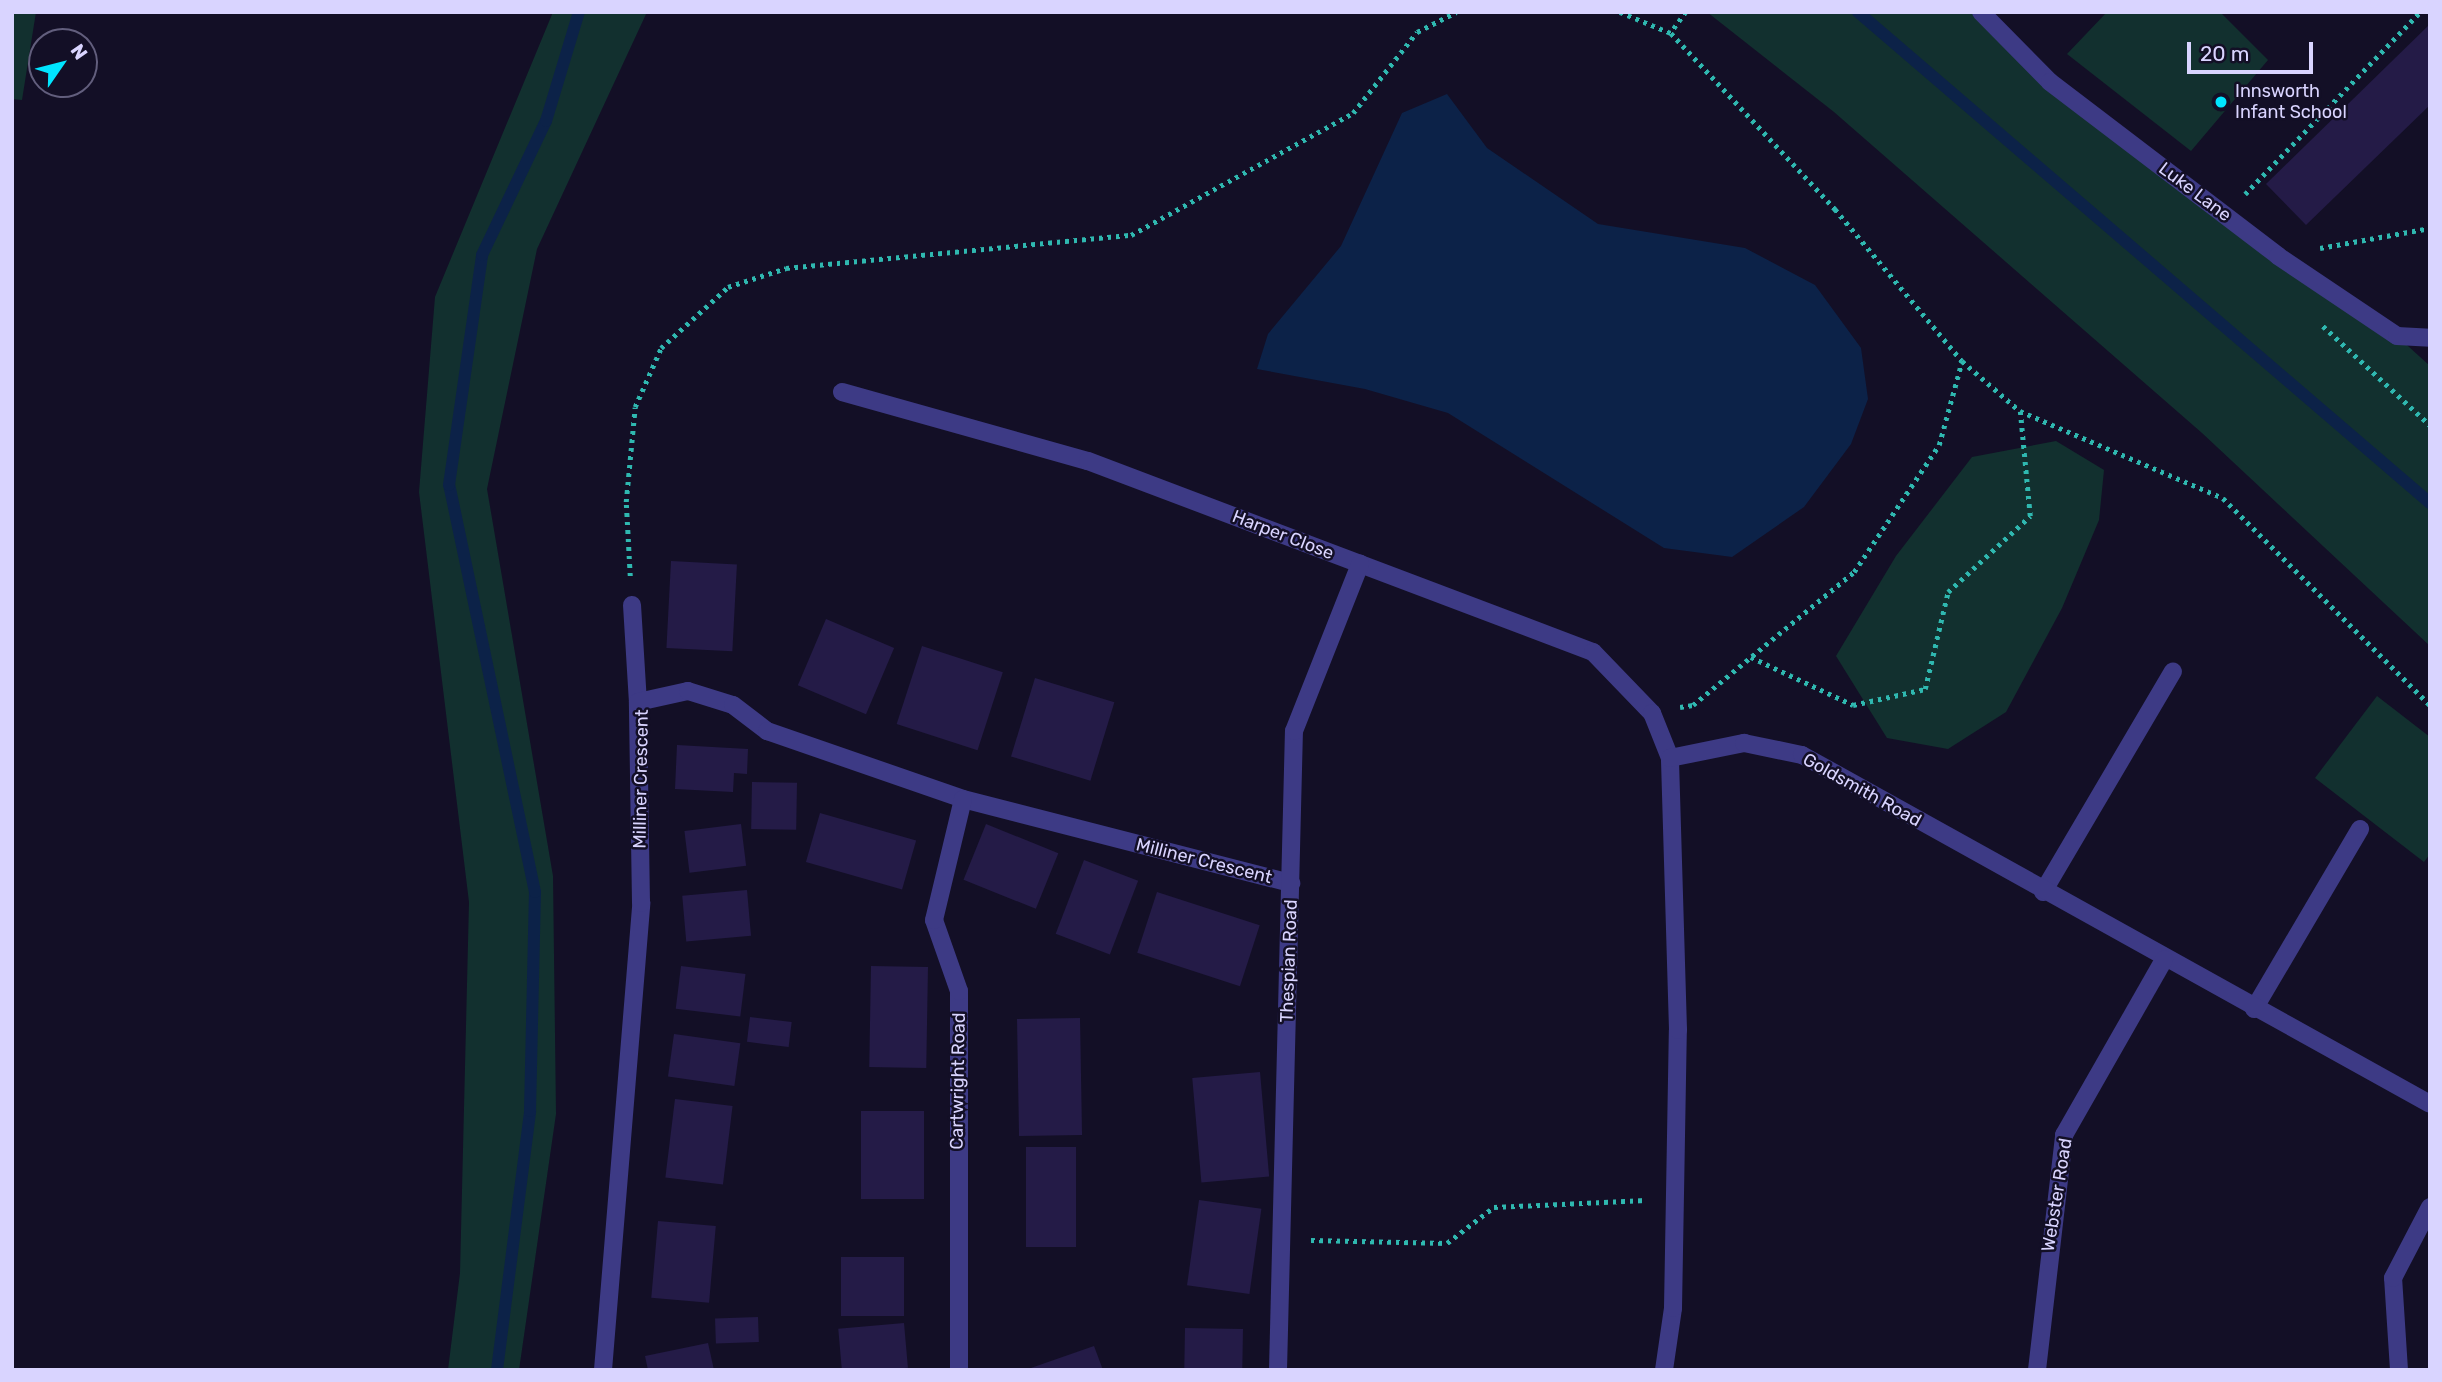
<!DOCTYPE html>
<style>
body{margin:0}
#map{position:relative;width:2442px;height:1382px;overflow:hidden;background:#130f26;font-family:Rubik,sans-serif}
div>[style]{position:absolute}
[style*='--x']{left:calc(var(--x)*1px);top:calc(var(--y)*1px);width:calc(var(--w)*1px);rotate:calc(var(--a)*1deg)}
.green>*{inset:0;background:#12302f}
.water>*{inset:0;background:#0c2248}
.stream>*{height:12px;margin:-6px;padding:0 6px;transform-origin:6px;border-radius:6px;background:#0c2248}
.building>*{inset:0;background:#241b47;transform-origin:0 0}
.path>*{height:4.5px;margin-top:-2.25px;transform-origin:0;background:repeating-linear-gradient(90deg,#2fb8b0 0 3.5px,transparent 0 8.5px)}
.minor>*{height:18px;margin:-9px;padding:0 9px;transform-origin:9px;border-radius:9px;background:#3d3a85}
.dots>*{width:19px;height:19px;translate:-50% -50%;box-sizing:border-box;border:4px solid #130f26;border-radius:50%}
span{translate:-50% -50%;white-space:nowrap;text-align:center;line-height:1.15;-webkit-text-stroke:5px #130f26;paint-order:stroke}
.poi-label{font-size:18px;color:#d9d4ff}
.left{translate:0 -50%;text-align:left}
.street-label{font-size:18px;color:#d9d4ff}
.frame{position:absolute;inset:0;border:14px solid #d9d4ff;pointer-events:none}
.north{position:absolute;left:28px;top:28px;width:70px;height:70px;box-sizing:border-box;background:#130f26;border:2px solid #625e7d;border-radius:50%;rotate:55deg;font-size:19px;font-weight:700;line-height:28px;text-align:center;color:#d9d4ff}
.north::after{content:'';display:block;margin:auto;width:24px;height:32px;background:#00e5ff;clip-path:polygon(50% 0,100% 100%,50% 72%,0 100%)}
.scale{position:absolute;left:2187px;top:42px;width:126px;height:32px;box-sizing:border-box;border:4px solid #d9d4ff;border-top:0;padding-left:9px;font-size:21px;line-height:24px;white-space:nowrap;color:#d9d4ff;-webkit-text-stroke:5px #130f26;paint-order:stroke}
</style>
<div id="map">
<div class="green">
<i style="clip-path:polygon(12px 12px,36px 12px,22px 100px,12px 99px)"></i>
<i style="clip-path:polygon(553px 12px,647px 12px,537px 249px,487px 489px,553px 876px,556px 1114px,519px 1370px,448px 1370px,460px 1273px,469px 902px,419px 492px,435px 297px)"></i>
<i style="clip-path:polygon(1707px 12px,1981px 12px,2050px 82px,2397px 336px,2430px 366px,2430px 646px,2202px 433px,1834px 112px)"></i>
<i style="clip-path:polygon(2107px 12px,2220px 12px,2268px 60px,2191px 151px,2067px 54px)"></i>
<i style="clip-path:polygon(2056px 441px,2104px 470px,2099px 520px,2062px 608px,2006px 712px,1948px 749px,1887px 738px,1836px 656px,1896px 556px,1972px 457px)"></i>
<i style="clip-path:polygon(2377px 696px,2430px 737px,2430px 854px,2424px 862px,2315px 778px)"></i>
</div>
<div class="water">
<i style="clip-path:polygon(1447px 94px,1487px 148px,1598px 224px,1745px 248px,1815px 285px,1861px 348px,1868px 399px,1851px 444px,1804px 507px,1732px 557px,1664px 548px,1448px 413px,1365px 389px,1257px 369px,1268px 334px,1341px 246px,1402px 113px)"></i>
</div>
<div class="stream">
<i style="--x:1858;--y:12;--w:754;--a:40.64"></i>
<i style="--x:497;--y:1370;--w:261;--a:-82.7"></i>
<i style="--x:530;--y:1111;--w:219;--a:-88.7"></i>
<i style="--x:535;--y:892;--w:416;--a:-101.9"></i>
<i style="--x:449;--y:485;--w:232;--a:-81.8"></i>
<i style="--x:482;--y:255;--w:148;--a:-64.5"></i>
<i style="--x:546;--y:121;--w:114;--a:-73.2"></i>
</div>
<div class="building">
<i style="clip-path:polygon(2430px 24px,2430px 105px,2306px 225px,2266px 184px)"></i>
<i style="left:671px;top:561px;width:66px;height:87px;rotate:3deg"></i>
<i style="left:826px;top:619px;width:74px;height:72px;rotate:23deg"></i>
<i style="left:922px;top:646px;width:85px;height:82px;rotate:18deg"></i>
<i style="left:1035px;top:678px;width:83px;height:82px;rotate:17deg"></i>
<i style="clip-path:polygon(677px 745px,748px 749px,747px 774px,734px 773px,733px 792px,675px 789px)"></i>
<i style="left:752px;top:782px;width:45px;height:47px;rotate:1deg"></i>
<i style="left:820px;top:813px;width:100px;height:51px;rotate:16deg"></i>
<i style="left:741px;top:824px;width:42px;height:57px;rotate:83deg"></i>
<i style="left:986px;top:824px;width:78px;height:60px;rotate:22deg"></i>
<i style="left:1084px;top:860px;width:58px;height:79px;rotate:21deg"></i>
<i style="left:747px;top:890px;width:46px;height:65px;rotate:85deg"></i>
<i style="left:1157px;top:892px;width:108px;height:64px;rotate:18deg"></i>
<i style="left:681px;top:966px;width:65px;height:43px;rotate:7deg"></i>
<i style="left:871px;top:966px;width:57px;height:101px;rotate:1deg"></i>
<i style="left:750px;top:1017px;width:42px;height:25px;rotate:7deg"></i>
<i style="left:1080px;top:1018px;width:117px;height:63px;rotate:89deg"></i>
<i style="left:674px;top:1034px;width:67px;height:43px;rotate:8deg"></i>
<i style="left:1260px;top:1072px;width:105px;height:68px;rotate:85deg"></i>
<i style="left:675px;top:1099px;width:58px;height:79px;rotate:7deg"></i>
<i style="left:861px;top:1111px;width:63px;height:88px"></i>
<i style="left:1026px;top:1147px;width:50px;height:100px"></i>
<i style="left:1199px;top:1200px;width:63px;height:86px;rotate:8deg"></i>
<i style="left:658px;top:1221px;width:58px;height:77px;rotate:5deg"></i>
<i style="left:841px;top:1257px;width:63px;height:59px"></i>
<i style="left:758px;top:1317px;width:25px;height:43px;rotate:88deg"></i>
<i style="left:904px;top:1323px;width:45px;height:66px;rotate:85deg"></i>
<i style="left:1185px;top:1328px;width:58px;height:42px;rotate:1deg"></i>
<i style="clip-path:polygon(708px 1343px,714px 1370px,648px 1370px,645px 1356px)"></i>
<i style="clip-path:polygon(1094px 1346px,1103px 1370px,1028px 1370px,1028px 1369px)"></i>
</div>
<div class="path">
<i style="--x:1620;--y:12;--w:55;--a:22.4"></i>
<i style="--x:1686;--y:12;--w:26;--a:126"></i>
<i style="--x:1671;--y:33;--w:241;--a:47"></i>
<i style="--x:1835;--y:209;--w:198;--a:50.1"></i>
<i style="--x:1962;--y:361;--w:77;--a:40.8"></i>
<i style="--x:2020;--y:411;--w:221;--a:23.2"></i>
<i style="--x:2223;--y:498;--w:293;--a:45"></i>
<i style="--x:2245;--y:194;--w:252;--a:-46.1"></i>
<i style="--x:2320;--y:248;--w:112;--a:-10.3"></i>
<i style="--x:2323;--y:326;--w:146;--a:42.8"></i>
<i style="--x:630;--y:576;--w:74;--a:-93.1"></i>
<i style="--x:626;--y:502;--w:95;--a:-84.6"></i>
<i style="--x:635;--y:407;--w:64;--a:-66.2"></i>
<i style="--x:661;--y:348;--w:91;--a:-42.3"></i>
<i style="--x:728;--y:287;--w:61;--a:-18.1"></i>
<i style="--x:786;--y:268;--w:347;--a:-5.5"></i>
<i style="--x:1131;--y:235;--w:253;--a:-28.8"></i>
<i style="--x:1353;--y:113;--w:103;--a:-51.7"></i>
<i style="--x:1417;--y:32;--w:44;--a:-27.1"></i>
<i style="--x:1751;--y:657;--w:113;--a:25.2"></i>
<i style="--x:1853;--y:705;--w:74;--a:-12.5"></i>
<i style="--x:1925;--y:689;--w:100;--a:-76.7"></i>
<i style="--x:1948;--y:592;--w:112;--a:-42.8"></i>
<i style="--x:2030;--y:516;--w:105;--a:-95.4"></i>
<i style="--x:1680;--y:707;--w:13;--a:-9"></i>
<i style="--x:1693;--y:705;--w:209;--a:-39.6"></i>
<i style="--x:1854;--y:572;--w:153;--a:-56.2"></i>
<i style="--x:1939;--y:445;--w:87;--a:-74.7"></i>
<i style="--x:1311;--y:1240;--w:136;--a:1.3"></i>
<i style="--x:1447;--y:1243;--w:59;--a:-37.5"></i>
<i style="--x:1494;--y:1207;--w:152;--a:-2.6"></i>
</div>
<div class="minor">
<i style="--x:1981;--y:12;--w:98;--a:45.4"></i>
<i style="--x:2050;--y:82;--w:287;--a:37.3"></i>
<i style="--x:2278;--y:256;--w:143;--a:33.9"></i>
<i style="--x:2397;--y:336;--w:33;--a:3"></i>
<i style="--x:842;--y:392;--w:255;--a:15.7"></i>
<i style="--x:1088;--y:461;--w:540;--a:20.72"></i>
<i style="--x:1593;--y:652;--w:85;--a:46"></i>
<i style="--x:1652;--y:713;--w:48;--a:68.2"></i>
<i style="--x:632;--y:605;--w:97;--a:86.5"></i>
<i style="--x:2043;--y:892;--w:256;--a:-59.5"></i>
<i style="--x:2254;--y:1009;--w:209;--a:-59.5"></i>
<i style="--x:603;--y:1370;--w:469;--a:-85.3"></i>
<i style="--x:641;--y:903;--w:201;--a:-90.9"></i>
<i style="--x:638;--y:702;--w:51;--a:-12.4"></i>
<i style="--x:688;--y:691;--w:47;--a:17.3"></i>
<i style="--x:733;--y:705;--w:43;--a:37.4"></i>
<i style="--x:767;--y:731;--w:207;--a:19.1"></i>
<i style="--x:963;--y:799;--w:339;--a:14.4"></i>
<i style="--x:959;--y:1370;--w:379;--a:-90"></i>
<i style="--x:959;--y:991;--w:75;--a:-109.4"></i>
<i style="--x:934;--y:920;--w:124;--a:-76.5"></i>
<i style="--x:1278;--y:1370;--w:639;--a:-88.57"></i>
<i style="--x:1294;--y:731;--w:180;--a:-68.4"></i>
<i style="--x:1664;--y:1370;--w:63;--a:-81.7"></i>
<i style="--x:1673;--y:1308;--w:278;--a:-89"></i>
<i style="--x:1678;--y:1030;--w:272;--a:-91.7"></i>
<i style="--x:1670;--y:758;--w:76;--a:-11.5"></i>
<i style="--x:1744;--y:743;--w:59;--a:11.7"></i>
<i style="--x:1802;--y:755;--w:718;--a:29.06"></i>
<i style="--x:2037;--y:1370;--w:237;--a:-83.4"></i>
<i style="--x:2064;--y:1135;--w:202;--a:-60.3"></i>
<i style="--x:2399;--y:1370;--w:92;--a:-93.7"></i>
<i style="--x:2393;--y:1278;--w:80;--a:-62.5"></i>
</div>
<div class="dots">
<i style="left:2221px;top:102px;background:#00e5ff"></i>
</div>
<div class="poi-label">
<span class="left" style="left:2235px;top:102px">Innsworth<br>Infant School</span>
</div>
<div class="street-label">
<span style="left:2195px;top:192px;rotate:37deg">Luke Lane</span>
<span style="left:1283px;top:535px;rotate:21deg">Harper Close</span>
<span style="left:641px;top:779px;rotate:-89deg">Milliner Crescent</span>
<span style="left:1862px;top:790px;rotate:29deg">Goldsmith Road</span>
<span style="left:1204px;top:861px;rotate:14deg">Milliner Crescent</span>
<span style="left:1289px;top:961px;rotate:-88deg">Thespian Road</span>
<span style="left:958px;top:1081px;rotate:-89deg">Cartwright Road</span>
<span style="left:2057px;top:1195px;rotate:-81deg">Webster Road</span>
</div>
<div class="frame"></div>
<div class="north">N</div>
<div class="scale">20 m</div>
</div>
